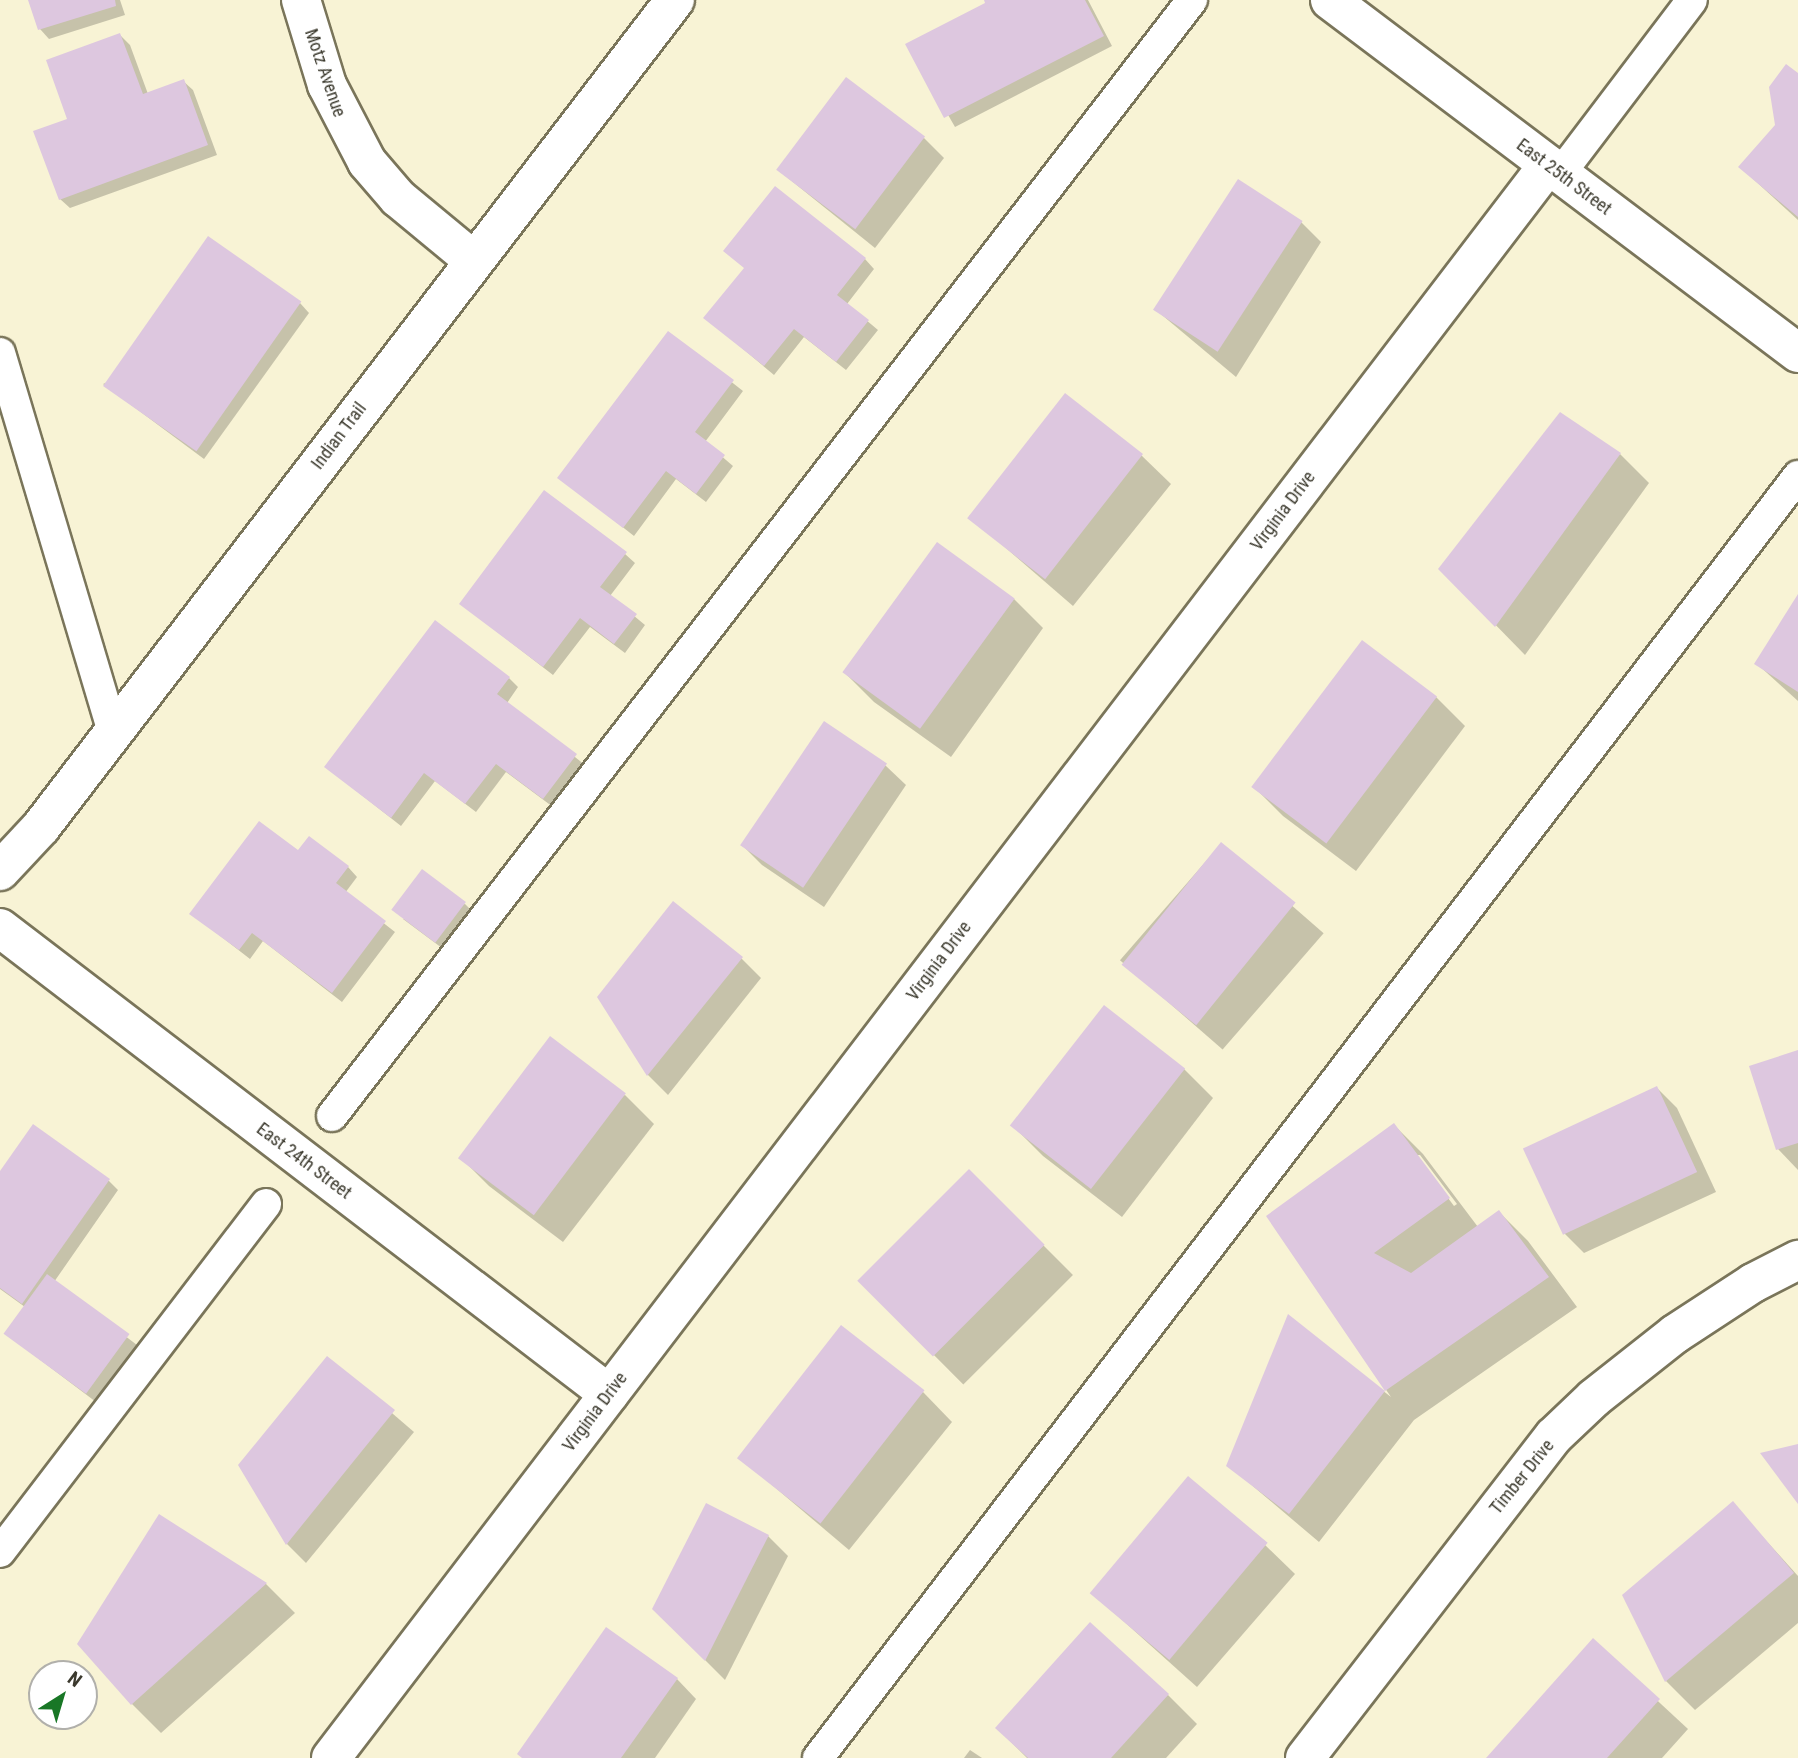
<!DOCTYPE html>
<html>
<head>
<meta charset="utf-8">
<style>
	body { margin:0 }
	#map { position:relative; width:1798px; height:1758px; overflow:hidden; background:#f8f3d5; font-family:"Roboto Condensed",sans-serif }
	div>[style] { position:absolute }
	.shadow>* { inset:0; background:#0003; transform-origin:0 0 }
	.building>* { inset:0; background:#ddc7df; transform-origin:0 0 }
	.roads { filter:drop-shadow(2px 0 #7a755a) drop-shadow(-2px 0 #7a755a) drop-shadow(0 2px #7a755a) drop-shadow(0 -2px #7a755a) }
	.service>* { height:30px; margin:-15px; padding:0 15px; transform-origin:15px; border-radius:15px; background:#fff }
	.minor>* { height:38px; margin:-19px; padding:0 19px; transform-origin:19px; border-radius:19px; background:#fff }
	span { translate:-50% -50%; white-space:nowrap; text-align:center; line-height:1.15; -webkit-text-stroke:5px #fff; paint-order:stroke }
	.street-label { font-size:18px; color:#3b392d }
	.north { position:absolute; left:28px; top:1660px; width:70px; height:70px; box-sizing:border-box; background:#fff; border:2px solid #b1b0ab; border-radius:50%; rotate:37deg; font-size:19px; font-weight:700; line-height:28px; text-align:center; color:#3b392d }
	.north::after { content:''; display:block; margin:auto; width:24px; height:32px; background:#197726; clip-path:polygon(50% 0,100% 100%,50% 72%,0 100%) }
</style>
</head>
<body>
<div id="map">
	<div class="shadow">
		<div style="clip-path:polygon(30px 0,120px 0,125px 15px,49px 39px,40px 29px)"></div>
		<div style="clip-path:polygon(986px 0,1088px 0,1112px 46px,955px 127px,908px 45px,987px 4px)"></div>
		<div style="clip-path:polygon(120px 35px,130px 45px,148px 94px,183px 81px,193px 90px,217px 155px,70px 208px,60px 199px,69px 120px)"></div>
		<div style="clip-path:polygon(1798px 75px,1798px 220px,1740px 167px,1777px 126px)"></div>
		<div style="clip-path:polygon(924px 138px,944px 158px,875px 248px,778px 170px)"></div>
		<div style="clip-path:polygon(1301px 222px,1321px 242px,1236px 377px,1156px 310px)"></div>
		<div style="clip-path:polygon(865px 259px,874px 269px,847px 304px,878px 330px,846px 370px,804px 337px,774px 375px,706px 318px,746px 269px)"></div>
		<div style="clip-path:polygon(300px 303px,309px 313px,204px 459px,103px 384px)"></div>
		<div style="clip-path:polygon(669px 333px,743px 391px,705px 442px,733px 466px,706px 502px,676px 479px,634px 536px,560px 478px)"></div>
		<div style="clip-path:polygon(1620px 454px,1649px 483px,1525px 655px,1441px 569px)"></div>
		<div style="clip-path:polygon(1141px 455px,1171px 484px,1073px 606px,969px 516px)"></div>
		<div style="clip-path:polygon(625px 554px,635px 563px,610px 596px,645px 625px,625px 653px,590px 627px,553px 675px,461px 604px)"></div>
		<div style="clip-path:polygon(1798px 597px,1798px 701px,1756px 663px)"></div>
		<div style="clip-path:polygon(1014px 599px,1043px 628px,951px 757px,874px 702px,845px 673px)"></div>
		<div style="clip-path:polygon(509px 678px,518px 687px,507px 703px,585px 765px,553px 807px,506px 772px,476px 812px,435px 781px,401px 826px,326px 767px)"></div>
		<div style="clip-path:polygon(1436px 697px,1465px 726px,1356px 871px,1283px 816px,1254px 787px)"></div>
		<div style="clip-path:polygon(825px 724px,886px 766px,906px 785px,824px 907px,762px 865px,742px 845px)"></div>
		<div style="left:1221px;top:844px;width:136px;height:154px;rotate:41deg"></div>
		<div style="clip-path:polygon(299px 853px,348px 867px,357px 877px,345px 893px,395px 932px,342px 1002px,263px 941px,250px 959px,192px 914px)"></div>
		<div style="clip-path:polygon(465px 904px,474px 913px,446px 951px,403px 919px)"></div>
		<div style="clip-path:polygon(741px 958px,761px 978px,668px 1095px,648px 1075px,599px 998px)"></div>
		<div style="clip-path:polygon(1798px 1052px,1798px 1170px,1778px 1149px,1751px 1067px)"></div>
		<div style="clip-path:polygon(1184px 1069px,1213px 1098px,1122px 1217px,1043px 1156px,1014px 1127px)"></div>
		<div style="clip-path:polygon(1657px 1088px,1677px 1108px,1716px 1192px,1584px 1253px,1564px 1233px,1525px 1150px)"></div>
		<div style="clip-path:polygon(625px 1095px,654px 1124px,563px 1242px,489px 1186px,460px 1157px)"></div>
		<div style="clip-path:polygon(evenodd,1394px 1125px,1423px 1154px,1478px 1227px,1499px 1212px,1528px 1241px,1577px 1307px,1414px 1420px,1319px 1542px,1229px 1466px,1288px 1317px,1391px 1397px,1268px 1216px,1394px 1125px,1416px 1155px,1420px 1155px,1457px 1204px,1454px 1206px,1416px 1155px)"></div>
		<div style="left:969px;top:1171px;width:147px;height:155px;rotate:45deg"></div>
		<div style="clip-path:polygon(0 1174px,109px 1181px,118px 1190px,54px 1282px,137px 1345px,96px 1402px,6px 1334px,25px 1307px,0 1289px)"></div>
		<div style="clip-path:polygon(328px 1358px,414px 1432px,306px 1563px,287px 1544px)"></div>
		<div style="clip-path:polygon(923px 1392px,952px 1422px,849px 1550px,739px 1457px)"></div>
		<div style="clip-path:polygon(1733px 1504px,1798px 1576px,1798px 1623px,1695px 1710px,1666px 1681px)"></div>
		<div style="clip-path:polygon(160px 1517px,266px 1584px,295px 1613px,161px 1733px,132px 1704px)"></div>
		<div style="clip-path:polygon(768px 1536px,788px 1556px,725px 1680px,654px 1609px)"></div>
		<div style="clip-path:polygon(1265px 1545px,1295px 1574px,1197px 1687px,1091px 1592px)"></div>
		<div style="clip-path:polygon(1593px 1641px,1688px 1729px,1662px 1758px,1488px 1758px)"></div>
		<div style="clip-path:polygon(677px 1679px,696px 1699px,655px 1758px,523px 1758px)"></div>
		<div style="clip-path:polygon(1168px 1695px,1197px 1724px,1166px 1758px,1027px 1758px,997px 1728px)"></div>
		<div style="clip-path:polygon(970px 1750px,982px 1758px,964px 1758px)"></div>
	</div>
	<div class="building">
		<div style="clip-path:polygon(28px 0,115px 0,116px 6px,38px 30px)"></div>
		<div style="clip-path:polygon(984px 0,1085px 0,1104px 36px,944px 118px,905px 44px,985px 3px)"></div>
		<div style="clip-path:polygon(120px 33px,143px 94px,184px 79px,208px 145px,59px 200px,33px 131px,67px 119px,46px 60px)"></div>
		<div style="clip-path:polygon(1786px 64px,1798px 73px,1798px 217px,1738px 167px,1775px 125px,1769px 87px)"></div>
		<div style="left:846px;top:77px;width:99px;height:116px;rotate:37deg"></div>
		<div style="left:1238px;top:179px;width:77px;height:156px;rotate:33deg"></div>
		<div style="clip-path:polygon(775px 186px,866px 258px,837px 295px,869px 320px,836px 362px,794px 329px,764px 366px,703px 318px,744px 268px,723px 251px)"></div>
		<div style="left:208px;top:236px;width:114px;height:183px;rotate:35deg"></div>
		<div style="clip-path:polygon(668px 331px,734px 380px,695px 432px,725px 455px,696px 494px,666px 471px,623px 528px,557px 478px)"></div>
		<div style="left:1065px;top:393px;width:99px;height:159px;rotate:38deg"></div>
		<div style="clip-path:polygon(1560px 412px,1621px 453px,1495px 627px,1438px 569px)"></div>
		<div style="clip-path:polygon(544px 490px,627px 552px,600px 587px,637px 614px,614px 644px,580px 618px,543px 667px,459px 604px)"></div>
		<div style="left:937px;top:542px;width:96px;height:161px;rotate:36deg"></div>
		<div style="clip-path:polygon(1798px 594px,1798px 692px,1754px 664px)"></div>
		<div style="clip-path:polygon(435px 620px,510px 677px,497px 694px,577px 754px,543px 799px,496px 764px,465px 804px,424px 773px,391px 818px,324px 767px)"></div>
		<div style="left:1362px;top:640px;width:94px;height:184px;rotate:37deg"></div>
		<div style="left:824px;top:721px;width:76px;height:150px;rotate:34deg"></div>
		<div style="clip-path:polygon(259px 821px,298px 850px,309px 836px,349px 866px,336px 883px,386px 921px,332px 993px,252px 933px,239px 950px,189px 914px)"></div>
		<div style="left:1221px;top:842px;width:96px;height:158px;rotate:39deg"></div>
		<div style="left:422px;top:869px;width:55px;height:51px;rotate:37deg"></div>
		<div style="clip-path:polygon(673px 901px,743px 957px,647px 1076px,597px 997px)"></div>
		<div style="left:1104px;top:1005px;width:103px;height:153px;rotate:38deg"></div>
		<div style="left:550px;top:1036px;width:95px;height:153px;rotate:37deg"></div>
		<div style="clip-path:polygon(1798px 1050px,1798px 1143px,1776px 1150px,1749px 1066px)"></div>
		<div style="left:1657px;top:1086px;width:95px;height:148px;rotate:65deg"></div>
		<div style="clip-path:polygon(1394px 1123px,1450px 1198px,1374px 1253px,1411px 1273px,1499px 1210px,1549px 1277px,1385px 1391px,1266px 1216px)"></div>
		<div style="clip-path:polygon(33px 1124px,110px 1179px,22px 1304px,0 1288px,0 1171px)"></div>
		<div style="left:969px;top:1169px;width:107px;height:158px;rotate:45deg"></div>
		<div style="left:47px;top:1274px;width:102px;height:74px;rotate:36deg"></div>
		<div style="clip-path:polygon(1288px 1314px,1385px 1391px,1289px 1514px,1226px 1466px)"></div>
		<div style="left:841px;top:1325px;width:106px;height:169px;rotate:38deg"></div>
		<div style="clip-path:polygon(327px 1356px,395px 1410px,286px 1545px,238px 1465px)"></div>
		<div style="clip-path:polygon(1798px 1444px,1798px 1504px,1760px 1453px)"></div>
		<div style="left:1188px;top:1476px;width:104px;height:153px;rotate:40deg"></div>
		<div style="clip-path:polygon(1733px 1501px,1794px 1573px,1665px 1682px,1622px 1595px)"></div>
		<div style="clip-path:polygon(706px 1503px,769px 1535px,705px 1661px,652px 1609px)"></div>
		<div style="clip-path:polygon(159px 1514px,267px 1583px,131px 1705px,77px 1644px)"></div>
		<div style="clip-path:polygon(1090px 1622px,1169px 1694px,1111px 1758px,1028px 1758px,995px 1728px)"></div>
		<div style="clip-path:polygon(606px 1627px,678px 1678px,621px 1758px,522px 1758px,517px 1754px)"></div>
		<div style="clip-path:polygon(1593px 1638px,1660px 1699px,1607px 1758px,1486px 1758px)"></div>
	</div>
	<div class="roads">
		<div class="service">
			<div style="left:1560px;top:174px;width:218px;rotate:-52.8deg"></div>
			<div style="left:0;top:353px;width:396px;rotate:73.4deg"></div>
			<div style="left:332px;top:1116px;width:1409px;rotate:-52.38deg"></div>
			<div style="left:0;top:1552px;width:438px;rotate:-52.6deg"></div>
			<div style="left:818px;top:1758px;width:1614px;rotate:-52.6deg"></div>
		</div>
		<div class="minor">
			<div style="left:301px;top:0;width:89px;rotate:73deg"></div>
			<div style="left:327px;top:85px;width:87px;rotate:62.5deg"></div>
			<div style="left:367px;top:162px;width:48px;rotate:49.3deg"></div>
			<div style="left:398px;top:198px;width:97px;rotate:39.6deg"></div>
			<div style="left:1330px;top:0;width:586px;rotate:37.03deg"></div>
			<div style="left:0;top:871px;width:60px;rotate:-47deg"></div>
			<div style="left:41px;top:827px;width:1042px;rotate:-52.53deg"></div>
			<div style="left:0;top:928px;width:767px;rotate:37.42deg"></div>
			<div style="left:331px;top:1758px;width:2005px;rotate:-52.62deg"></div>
			<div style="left:1305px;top:1758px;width:407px;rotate:-52.3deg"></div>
			<div style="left:1554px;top:1436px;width:55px;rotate:-43.5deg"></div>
			<div style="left:1594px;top:1398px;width:103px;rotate:-38.3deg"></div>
			<div style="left:1675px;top:1334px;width:93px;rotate:-33.2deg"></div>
			<div style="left:1753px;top:1283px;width:51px;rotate:-27.1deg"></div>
		</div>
	</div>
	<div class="street-label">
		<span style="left:325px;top:73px;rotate:71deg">Motz Avenue</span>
		<span style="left:1564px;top:177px;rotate:37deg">East 25th Street</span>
		<span style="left:339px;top:436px;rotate:-53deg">Indian Trail</span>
		<span style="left:1283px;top:511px;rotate:-53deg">Virginia Drive</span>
		<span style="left:939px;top:961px;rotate:-53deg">Virginia Drive</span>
		<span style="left:304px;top:1161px;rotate:37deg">East 24th Street</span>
		<span style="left:595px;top:1412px;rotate:-53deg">Virginia Drive</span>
		<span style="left:1522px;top:1477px;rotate:-51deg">Timber Drive</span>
	</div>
	<div class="north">N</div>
</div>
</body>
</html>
